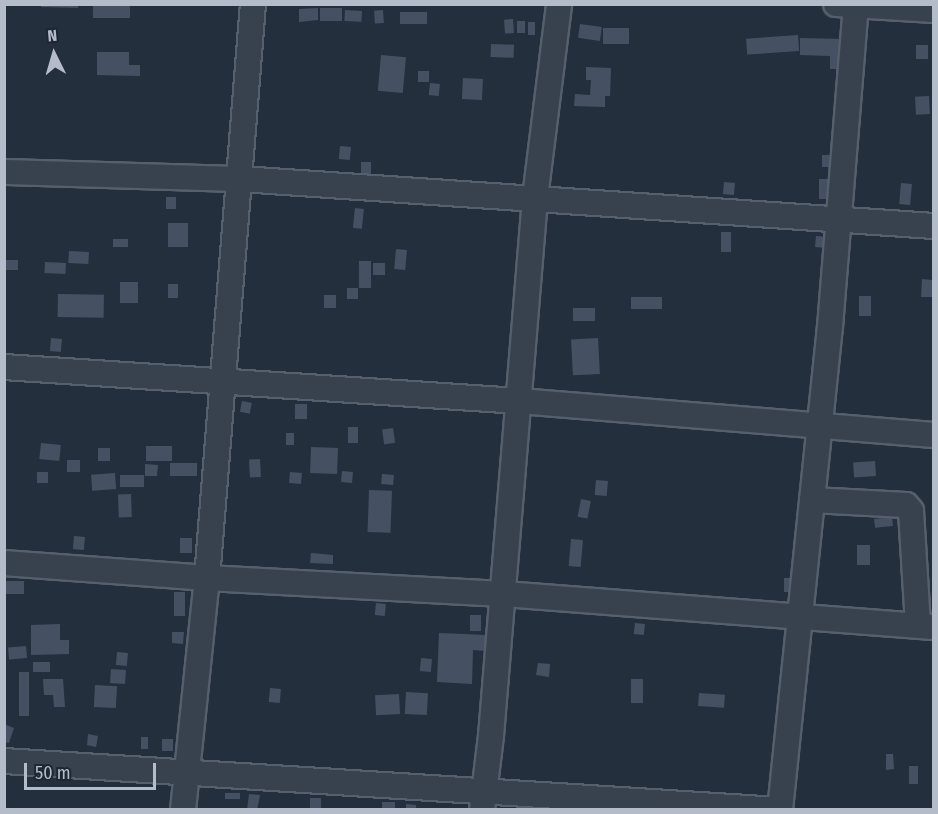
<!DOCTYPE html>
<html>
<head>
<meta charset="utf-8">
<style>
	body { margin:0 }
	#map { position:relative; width:938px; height:814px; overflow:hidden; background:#242f3e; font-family:"Fira Sans Condensed",sans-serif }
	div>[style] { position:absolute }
	.building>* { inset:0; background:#455162; transform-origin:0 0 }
	.roads { filter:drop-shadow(2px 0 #565f6c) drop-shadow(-2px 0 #565f6c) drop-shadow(0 2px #565f6c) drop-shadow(0 -2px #565f6c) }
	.minor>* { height:24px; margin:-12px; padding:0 12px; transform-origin:12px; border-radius:12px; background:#38414e }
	span { translate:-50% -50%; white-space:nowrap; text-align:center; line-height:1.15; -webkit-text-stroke:4.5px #1d2633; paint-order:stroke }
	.frame { position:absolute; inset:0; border:6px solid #b4bcc9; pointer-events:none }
	.north { position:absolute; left:24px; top:24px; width:60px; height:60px; -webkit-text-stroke:4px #1d2633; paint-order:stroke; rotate:355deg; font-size:16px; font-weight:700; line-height:24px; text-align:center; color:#b4bcc9 }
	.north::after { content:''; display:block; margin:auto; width:21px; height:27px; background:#b4bcc9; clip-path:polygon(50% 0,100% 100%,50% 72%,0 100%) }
	.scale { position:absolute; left:24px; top:763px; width:132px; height:27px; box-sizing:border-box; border:3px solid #b4bcc9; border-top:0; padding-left:8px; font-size:18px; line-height:21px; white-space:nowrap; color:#b4bcc9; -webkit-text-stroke:4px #1d2633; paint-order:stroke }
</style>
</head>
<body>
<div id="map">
	<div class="building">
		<div style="clip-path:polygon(41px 4px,78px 4px,78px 8px,41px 7px)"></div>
		<div style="left:93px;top:4px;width:37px;height:14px"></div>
		<div style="clip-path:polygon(318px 8px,318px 20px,299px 22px,299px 9px)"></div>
		<div style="left:342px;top:8px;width:13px;height:22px;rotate:90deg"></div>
		<div style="left:345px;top:10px;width:17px;height:11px;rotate:3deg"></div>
		<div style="left:383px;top:10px;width:13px;height:9px;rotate:86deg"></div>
		<div style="left:427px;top:12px;width:12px;height:27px;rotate:90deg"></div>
		<div style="left:513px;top:19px;width:14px;height:9px;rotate:86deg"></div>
		<div style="left:517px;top:21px;width:8px;height:12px"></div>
		<div style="left:528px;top:22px;width:7px;height:13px"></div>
		<div style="left:580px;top:24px;width:22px;height:14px;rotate:8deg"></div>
		<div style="left:629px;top:28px;width:16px;height:26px;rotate:90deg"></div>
		<div style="left:798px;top:35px;width:16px;height:52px;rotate:86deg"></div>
		<div style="clip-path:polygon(800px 38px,845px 39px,845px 69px,830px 69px,830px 56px,800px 55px)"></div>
		<div style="left:491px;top:44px;width:23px;height:13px;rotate:2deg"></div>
		<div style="left:916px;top:45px;width:12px;height:14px"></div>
		<div style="clip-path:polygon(97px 52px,129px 52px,129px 65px,140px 65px,140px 76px,97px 75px)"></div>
		<div style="left:381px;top:55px;width:25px;height:36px;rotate:5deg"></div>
		<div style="clip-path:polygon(586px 67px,611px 68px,610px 96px,605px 96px,605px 107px,574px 106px,575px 94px,590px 95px,591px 80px,586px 80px)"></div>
		<div style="left:418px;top:71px;width:11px;height:11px"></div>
		<div style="left:463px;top:78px;width:20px;height:21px;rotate:3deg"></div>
		<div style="left:430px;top:83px;width:10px;height:12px;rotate:6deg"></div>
		<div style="left:929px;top:96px;width:18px;height:14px;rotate:87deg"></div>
		<div style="left:340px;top:146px;width:11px;height:13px;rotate:5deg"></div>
		<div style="left:822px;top:155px;width:7px;height:12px"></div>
		<div style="left:361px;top:162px;width:10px;height:12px"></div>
		<div style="left:819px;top:179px;width:10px;height:20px"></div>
		<div style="left:724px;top:182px;width:11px;height:12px;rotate:5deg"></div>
		<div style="left:901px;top:183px;width:11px;height:21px;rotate:5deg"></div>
		<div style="left:166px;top:197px;width:10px;height:12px"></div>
		<div style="left:355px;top:208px;width:9px;height:20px;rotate:6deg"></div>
		<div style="left:168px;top:223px;width:20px;height:24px"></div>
		<div style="left:721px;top:232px;width:10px;height:20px"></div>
		<div style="left:816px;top:236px;width:12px;height:11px;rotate:5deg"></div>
		<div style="left:128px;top:239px;width:8px;height:15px;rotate:90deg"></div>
		<div style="left:396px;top:249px;width:11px;height:20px;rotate:5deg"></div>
		<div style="left:69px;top:251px;width:20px;height:12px;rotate:3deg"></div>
		<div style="left:6px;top:260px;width:12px;height:10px"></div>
		<div style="left:359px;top:261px;width:12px;height:27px"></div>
		<div style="left:45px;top:262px;width:21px;height:11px;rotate:3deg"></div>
		<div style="left:373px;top:263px;width:12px;height:12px"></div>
		<div style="clip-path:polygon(922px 279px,932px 280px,932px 297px,921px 297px)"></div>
		<div style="left:120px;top:282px;width:18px;height:21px"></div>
		<div style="left:168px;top:284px;width:10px;height:14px"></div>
		<div style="left:347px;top:288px;width:11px;height:11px"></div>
		<div style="left:58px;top:294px;width:46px;height:23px;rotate:1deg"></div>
		<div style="left:324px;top:295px;width:12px;height:13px"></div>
		<div style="left:859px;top:296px;width:12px;height:20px"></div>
		<div style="left:631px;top:297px;width:31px;height:12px"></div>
		<div style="left:573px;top:308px;width:22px;height:13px"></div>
		<div style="left:51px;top:338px;width:11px;height:13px;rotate:5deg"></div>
		<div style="left:598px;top:338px;width:36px;height:27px;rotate:87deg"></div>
		<div style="left:242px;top:401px;width:10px;height:11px;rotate:11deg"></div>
		<div style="left:295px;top:404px;width:12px;height:15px"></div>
		<div style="left:348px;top:427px;width:10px;height:16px"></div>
		<div style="left:393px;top:428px;width:15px;height:11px;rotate:82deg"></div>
		<div style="left:286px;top:433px;width:8px;height:12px"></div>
		<div style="left:41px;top:443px;width:20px;height:16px;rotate:6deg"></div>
		<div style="left:146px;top:446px;width:26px;height:15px"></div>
		<div style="left:311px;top:447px;width:27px;height:26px;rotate:2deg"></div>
		<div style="left:98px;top:448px;width:12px;height:13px"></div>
		<div style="left:260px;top:459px;width:18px;height:11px;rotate:87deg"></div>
		<div style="left:67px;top:460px;width:13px;height:12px"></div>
		<div style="left:875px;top:461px;width:15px;height:22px;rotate:86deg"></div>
		<div style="left:170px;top:463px;width:27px;height:13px"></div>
		<div style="clip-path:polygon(145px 464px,158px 465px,157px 476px,145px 476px)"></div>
		<div style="left:342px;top:471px;width:11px;height:11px;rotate:5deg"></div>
		<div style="left:37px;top:472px;width:11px;height:11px"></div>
		<div style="left:290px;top:472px;width:12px;height:11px;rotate:5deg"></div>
		<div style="left:115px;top:473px;width:16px;height:24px;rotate:86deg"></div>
		<div style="left:382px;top:474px;width:12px;height:10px;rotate:5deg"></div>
		<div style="left:120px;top:475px;width:24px;height:12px"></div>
		<div style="left:596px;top:480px;width:12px;height:15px;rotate:5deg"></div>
		<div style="left:369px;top:490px;width:23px;height:42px;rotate:2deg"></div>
		<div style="left:131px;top:494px;width:23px;height:13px;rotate:88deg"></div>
		<div style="left:581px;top:499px;width:10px;height:18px;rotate:11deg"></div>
		<div style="left:892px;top:517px;width:9px;height:18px;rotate:84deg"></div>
		<div style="left:74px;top:536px;width:11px;height:13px;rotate:5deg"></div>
		<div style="left:180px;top:538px;width:12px;height:15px"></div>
		<div style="left:571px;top:539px;width:12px;height:27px;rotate:5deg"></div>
		<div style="left:857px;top:545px;width:13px;height:20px"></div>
		<div style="clip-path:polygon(311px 553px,333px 555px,333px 564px,310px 563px)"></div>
		<div style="left:784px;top:578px;width:12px;height:14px"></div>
		<div style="left:4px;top:581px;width:20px;height:13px"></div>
		<div style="left:174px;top:592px;width:11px;height:24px"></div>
		<div style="left:376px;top:603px;width:10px;height:12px;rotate:6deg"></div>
		<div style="left:470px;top:615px;width:11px;height:16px"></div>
		<div style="left:635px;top:623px;width:10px;height:11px;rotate:6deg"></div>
		<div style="clip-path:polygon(60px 624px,60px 640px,69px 640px,69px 654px,31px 655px,31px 625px)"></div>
		<div style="clip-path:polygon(172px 632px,184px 632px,183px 644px,172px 643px)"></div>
		<div style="clip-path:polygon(439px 633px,486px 635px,485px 651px,473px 650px,472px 684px,437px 682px)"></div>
		<div style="left:26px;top:646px;width:12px;height:18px;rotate:85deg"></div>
		<div style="left:117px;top:652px;width:11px;height:13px;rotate:5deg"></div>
		<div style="left:421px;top:658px;width:11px;height:13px;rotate:5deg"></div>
		<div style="left:33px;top:662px;width:17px;height:10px"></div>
		<div style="clip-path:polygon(538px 663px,550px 664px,549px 677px,536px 675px)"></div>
		<div style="left:111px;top:669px;width:15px;height:14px;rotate:4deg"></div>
		<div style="left:19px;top:672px;width:10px;height:44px"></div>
		<div style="clip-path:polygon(43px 679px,63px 679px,65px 707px,54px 707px,53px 695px,44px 695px)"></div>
		<div style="left:631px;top:679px;width:12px;height:24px"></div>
		<div style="left:95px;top:685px;width:22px;height:22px;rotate:3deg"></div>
		<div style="left:270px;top:688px;width:11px;height:14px;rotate:5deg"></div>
		<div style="left:406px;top:692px;width:22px;height:22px;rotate:3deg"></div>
		<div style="left:699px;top:693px;width:26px;height:13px;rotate:4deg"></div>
		<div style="left:399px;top:694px;width:20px;height:24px;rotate:87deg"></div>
		<div style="clip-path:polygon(4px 724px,14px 728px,9px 743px,4px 742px)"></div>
		<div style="clip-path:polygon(88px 734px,98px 736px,96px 747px,87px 745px)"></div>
		<div style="left:141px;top:737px;width:7px;height:12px"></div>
		<div style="left:162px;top:739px;width:11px;height:12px"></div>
		<div style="clip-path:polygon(886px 754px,893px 754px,894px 769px,886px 770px)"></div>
		<div style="left:909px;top:766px;width:9px;height:18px"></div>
		<div style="left:225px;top:793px;width:15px;height:6px"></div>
		<div style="clip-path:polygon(249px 794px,260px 795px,257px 810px,247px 810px)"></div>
		<div style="left:310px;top:798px;width:11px;height:12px"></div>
		<div style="left:382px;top:802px;width:13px;height:8px"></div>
		<div style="clip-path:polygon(406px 804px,416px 805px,416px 810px,406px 810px)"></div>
	</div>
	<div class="roads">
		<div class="minor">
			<div style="left:836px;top:4px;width:98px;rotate:3.5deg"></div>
			<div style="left:4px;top:172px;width:237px;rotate:1.7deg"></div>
			<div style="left:241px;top:179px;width:695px;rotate:3.88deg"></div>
			<div style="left:4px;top:367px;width:516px;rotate:3.78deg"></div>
			<div style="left:519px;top:401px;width:416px;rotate:4.7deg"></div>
			<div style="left:812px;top:500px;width:94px;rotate:3deg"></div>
			<div style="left:906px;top:505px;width:8px;rotate:50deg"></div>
			<div style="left:911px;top:511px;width:115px;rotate:86.5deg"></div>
			<div style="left:4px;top:563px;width:204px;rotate:4.2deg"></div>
			<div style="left:207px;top:578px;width:296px;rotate:3.1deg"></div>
			<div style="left:503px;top:594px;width:432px;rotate:4.4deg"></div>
			<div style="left:4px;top:761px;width:777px;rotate:3.62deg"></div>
			<div style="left:183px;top:810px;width:233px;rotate:-84.1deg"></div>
			<div style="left:207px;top:578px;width:576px;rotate:-85.42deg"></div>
			<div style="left:482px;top:810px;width:75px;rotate:-83.1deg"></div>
			<div style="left:491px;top:736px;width:540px;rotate:-85.32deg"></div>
			<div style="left:535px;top:198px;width:195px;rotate:-82.9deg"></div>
			<div style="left:780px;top:810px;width:486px;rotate:-84.1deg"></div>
			<div style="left:830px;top:327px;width:324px;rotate:-85.4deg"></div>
		</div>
	</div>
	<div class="frame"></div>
	<div class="north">N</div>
	<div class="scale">50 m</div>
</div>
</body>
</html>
